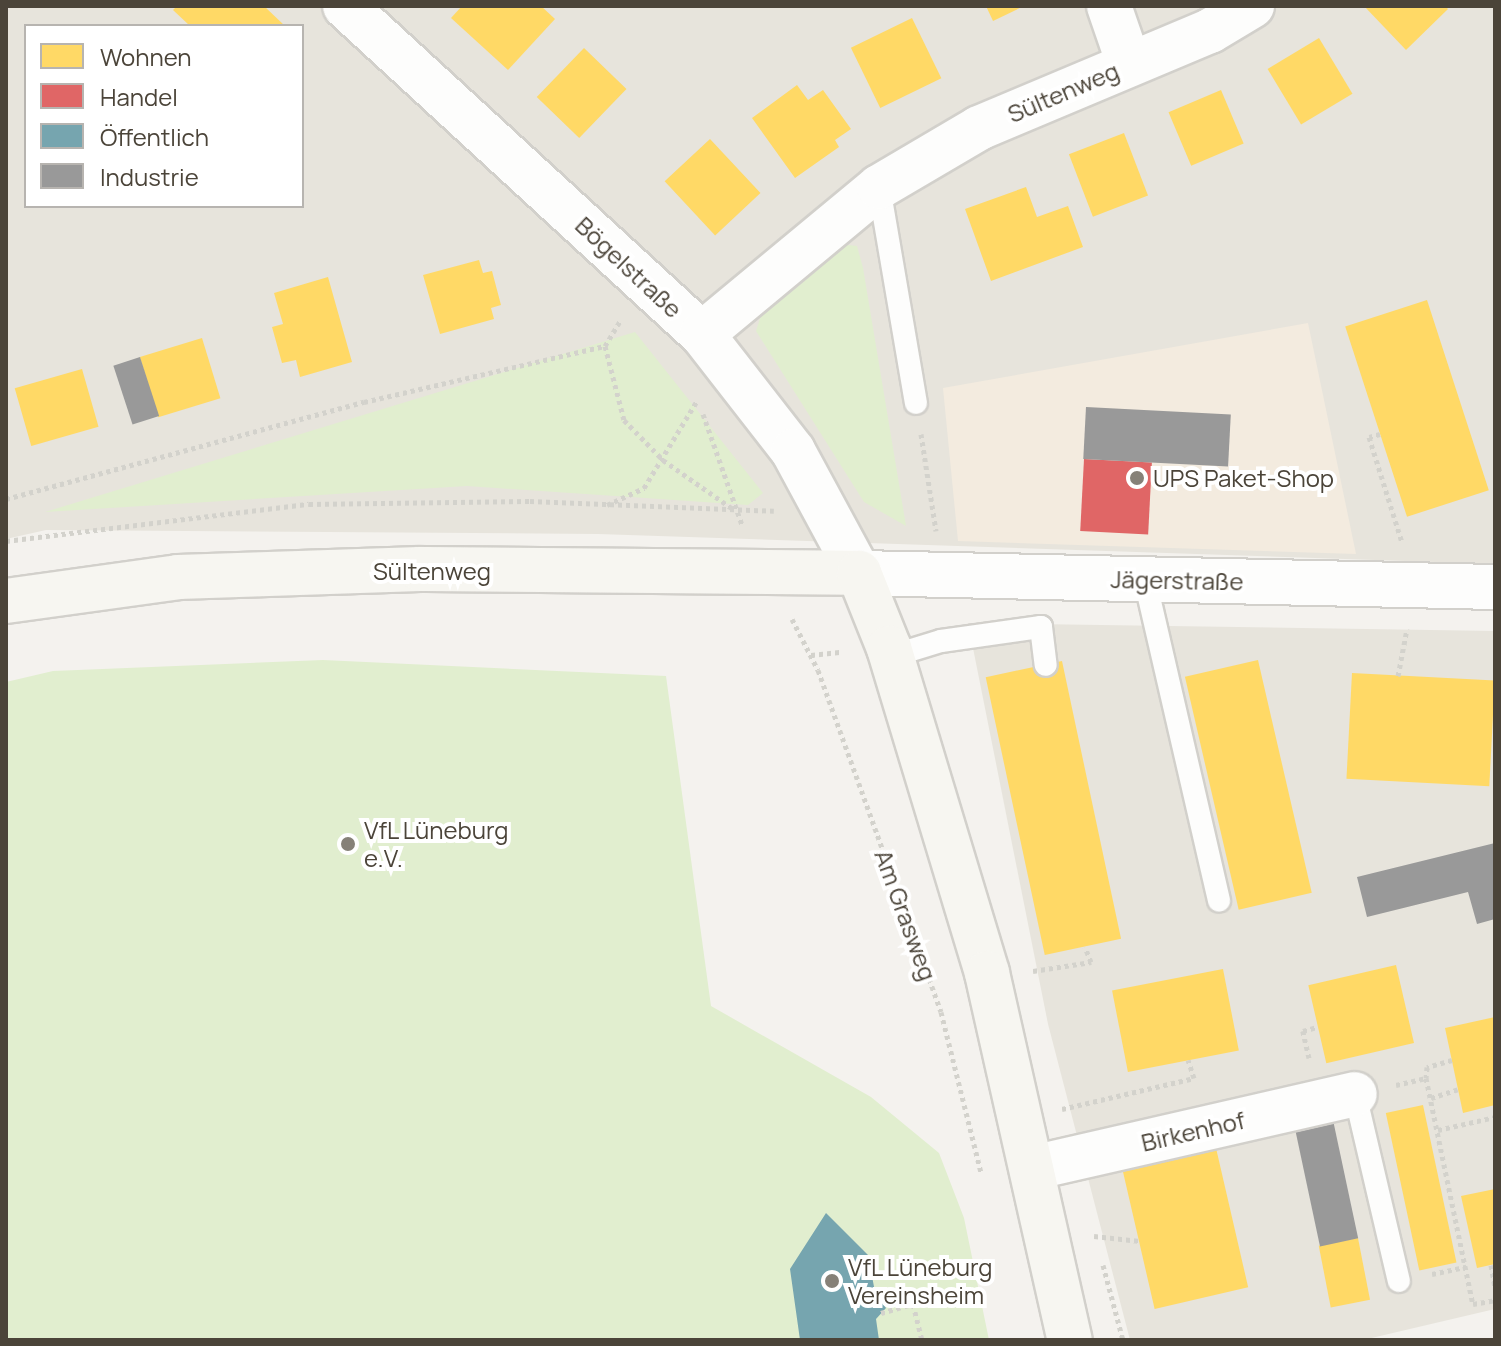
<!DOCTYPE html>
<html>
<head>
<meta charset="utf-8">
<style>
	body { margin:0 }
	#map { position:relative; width:1501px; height:1346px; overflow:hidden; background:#f4f2ee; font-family:Manrope,sans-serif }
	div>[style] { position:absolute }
	.residential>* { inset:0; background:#e7e4dc }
	.commercial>* { inset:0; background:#f3ebdf }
	.green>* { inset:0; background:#e1eecf }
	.homes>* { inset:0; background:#ffd966; transform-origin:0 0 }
	.shops>* { inset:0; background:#e06666; transform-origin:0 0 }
	.public>* { inset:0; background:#76a5af }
	.industry>* { inset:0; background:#999; transform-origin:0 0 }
	.path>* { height:5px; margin-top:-2.5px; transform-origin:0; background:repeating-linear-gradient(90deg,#d3d2cc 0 4px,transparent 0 8px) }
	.roads { filter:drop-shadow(2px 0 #d2d0cb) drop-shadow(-2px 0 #d2d0cb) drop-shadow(0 2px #d2d0cb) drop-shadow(0 -2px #d2d0cb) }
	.service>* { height:22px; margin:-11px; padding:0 11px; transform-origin:11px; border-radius:11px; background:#fdfdfc }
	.minor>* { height:44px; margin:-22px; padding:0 22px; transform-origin:22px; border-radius:22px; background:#fdfdfc }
	.secondary>* { height:44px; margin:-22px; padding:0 22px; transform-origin:22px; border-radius:22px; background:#f7f6f1 }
	.dots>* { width:22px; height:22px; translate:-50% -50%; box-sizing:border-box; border:4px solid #fff; border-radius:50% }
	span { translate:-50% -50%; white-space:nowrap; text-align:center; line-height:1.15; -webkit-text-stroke:8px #fff; paint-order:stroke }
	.street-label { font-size:24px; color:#4b4439 }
	.poi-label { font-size:24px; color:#4b4439 }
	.left { translate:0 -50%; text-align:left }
	.frame { position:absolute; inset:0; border:8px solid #4b4439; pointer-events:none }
	.legend { position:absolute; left:24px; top:24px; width:280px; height:184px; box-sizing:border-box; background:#fff; border:2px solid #b7b4b0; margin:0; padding:10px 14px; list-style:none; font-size:24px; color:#4b4439 }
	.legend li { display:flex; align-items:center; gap:16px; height:40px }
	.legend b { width:40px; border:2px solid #b7b4b0 }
</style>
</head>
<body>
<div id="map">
	<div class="residential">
		<div style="clip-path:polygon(evenodd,6px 6px,1495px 6px,1495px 564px,598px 534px,46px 530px,6px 539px,6px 6px,26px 26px,302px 26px,302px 206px,26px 206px,26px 26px)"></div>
		<div style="clip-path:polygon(968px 623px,1495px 631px,1495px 1309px,1363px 1340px,1130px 1340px,1048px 1024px)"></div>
	</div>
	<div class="commercial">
		<div style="clip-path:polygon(1308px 323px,1356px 554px,958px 541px,943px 388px)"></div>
	</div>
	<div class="green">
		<div style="clip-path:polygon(839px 244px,857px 246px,863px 268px,906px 526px,864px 502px,756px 331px,763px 309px)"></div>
		<div style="clip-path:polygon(635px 332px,763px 493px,748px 505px,467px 486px,45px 512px)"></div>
		<div style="clip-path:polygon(323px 660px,666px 676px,711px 1006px,871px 1097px,939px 1153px,964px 1218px,989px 1340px,6px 1340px,6px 682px,53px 671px)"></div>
	</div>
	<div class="homes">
		<div style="clip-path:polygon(177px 6px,264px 6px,285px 26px,190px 26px,173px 10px)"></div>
		<div style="clip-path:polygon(462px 6px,541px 6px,555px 19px,508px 70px,451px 18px)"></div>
		<div style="clip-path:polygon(986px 6px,1024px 6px,993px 21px)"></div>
		<div style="clip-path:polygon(1364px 6px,1445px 6px,1448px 9px,1406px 50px)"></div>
		<div style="left:912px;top:18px;width:67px;height:68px;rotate:64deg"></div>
		<div style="left:1319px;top:38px;width:65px;height:60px;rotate:59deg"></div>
		<div style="left:584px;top:48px;width:59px;height:68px;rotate:44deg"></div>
		<div style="clip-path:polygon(797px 85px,808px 100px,823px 90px,851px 129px,835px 140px,839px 147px,795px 178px,752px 118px)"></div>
		<div style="left:1221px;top:90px;width:58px;height:57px;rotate:67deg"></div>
		<div style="left:1124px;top:133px;width:67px;height:59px;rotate:69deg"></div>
		<div style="left:710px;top:139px;width:74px;height:62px;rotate:47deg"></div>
		<div style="clip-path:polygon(1026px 187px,1037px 217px,1068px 206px,1083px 247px,991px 281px,965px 209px)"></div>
		<div style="clip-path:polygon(479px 260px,483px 273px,492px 271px,501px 305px,491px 308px,494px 319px,440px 334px,423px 275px)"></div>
		<div style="clip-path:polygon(328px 277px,352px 362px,300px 377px,296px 360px,282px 363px,272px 327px,283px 324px,274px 293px)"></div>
		<div style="left:1427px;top:300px;width:200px;height:86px;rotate:72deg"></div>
		<div style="left:202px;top:338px;width:63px;height:65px;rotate:73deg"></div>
		<div style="left:82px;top:369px;width:60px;height:70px;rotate:74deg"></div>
		<div style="left:1258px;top:660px;width:239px;height:75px;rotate:77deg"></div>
		<div style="left:1062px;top:661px;width:284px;height:78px;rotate:78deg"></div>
		<div style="left:1352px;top:673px;width:143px;height:106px;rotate:3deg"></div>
		<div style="left:1396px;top:965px;width:80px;height:90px;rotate:77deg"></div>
		<div style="left:1223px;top:969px;width:83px;height:113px;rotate:79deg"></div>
		<div style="clip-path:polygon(1495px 1017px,1495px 1105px,1463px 1113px,1445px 1028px)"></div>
		<div style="left:1423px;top:1105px;width:161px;height:38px;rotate:78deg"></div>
		<div style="left:1216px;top:1148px;width:143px;height:96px;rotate:77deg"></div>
		<div style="clip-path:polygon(1495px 1189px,1495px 1264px,1477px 1268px,1461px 1196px)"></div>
		<div style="left:1358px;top:1238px;width:63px;height:40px;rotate:79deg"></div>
	</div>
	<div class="shops">
		<div style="left:1084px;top:459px;width:68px;height:72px;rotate:3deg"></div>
	</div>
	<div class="public">
		<div style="clip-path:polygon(826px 1213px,868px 1255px,875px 1292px,886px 1308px,876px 1319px,879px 1340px,800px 1340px,790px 1269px)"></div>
	</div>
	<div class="industry">
		<div style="left:140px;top:357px;width:62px;height:28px;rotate:72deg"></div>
		<div style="left:1086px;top:407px;width:145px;height:52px;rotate:3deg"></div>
		<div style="clip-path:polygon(1495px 843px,1495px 919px,1477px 924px,1468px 892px,1367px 917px,1357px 877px)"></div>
		<div style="left:1333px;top:1120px;width:121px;height:39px;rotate:78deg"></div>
	</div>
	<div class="path">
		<div style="left:605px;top:346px;width:76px;rotate:75.6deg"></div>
		<div style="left:624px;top:420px;width:56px;rotate:45.7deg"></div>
		<div style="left:663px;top:460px;width:85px;rotate:35deg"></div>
		<div style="left:703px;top:414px;width:118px;rotate:70.6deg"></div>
		<div style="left:921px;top:434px;width:98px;rotate:81.2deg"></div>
		<div style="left:1380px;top:434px;width:11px;rotate:165deg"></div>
		<div style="left:1369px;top:437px;width:110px;rotate:72.6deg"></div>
		<div style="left:6px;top:499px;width:371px;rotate:-15.2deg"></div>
		<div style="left:364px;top:402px;width:247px;rotate:-13.1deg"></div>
		<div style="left:605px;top:346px;width:31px;rotate:-59deg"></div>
		<div style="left:607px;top:505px;width:41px;rotate:-24.7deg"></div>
		<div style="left:644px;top:488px;width:102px;rotate:-58.7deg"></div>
		<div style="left:6px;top:541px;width:305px;rotate:-7deg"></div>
		<div style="left:309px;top:504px;width:221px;rotate:-0.8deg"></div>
		<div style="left:530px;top:501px;width:244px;rotate:2.3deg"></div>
		<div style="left:792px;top:619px;width:57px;rotate:63deg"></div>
		<div style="left:818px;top:670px;width:363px;rotate:70.2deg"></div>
		<div style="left:941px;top:1012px;width:165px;rotate:76deg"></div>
		<div style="left:811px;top:655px;width:31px;rotate:-6deg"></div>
		<div style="left:1398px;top:676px;width:48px;rotate:-79.2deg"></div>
		<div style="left:1033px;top:971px;width:59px;rotate:-8.8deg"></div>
		<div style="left:1091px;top:962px;width:16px;rotate:-112deg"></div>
		<div style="left:1309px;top:1058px;width:28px;rotate:-103deg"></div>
		<div style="left:1303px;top:1031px;width:15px;rotate:-16deg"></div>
		<div style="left:1452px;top:1060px;width:26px;rotate:164deg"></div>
		<div style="left:1427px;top:1067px;width:11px;rotate:95deg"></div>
		<div style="left:1426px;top:1078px;width:231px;rotate:78.3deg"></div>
		<div style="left:1473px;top:1304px;width:22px;rotate:-10deg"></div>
		<div style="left:1396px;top:1085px;width:31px;rotate:-13deg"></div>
		<div style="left:1431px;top:1098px;width:28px;rotate:-18deg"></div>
		<div style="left:1062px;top:1109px;width:136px;rotate:-13.2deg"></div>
		<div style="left:1194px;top:1078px;width:19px;rotate:-108deg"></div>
		<div style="left:1438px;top:1130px;width:58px;rotate:-12.8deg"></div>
		<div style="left:1094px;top:1236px;width:46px;rotate:6.2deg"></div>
		<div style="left:1103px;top:1265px;width:78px;rotate:75.1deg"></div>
		<div style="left:1491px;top:1265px;width:23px;rotate:80deg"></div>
		<div style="left:1432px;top:1274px;width:35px;rotate:-12deg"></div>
		<div style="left:881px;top:1313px;width:33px;rotate:-16deg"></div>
		<div style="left:913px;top:1304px;width:37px;rotate:76deg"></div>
	</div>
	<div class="roads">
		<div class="service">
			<div style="left:879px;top:187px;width:219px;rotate:80.3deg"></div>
			<div style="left:1145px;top:580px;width:329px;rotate:77deg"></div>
			<div style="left:892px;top:656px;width:51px;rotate:-17deg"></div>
			<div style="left:941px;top:641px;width:101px;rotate:-8deg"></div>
			<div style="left:1041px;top:627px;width:38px;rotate:83deg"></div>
			<div style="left:1355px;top:1094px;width:192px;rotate:76.8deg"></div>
		</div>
		<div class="minor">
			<div style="left:345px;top:6px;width:485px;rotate:42.6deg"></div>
			<div style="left:702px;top:334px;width:148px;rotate:52.1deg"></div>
			<div style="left:793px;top:451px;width:139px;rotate:61.6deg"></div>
			<div style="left:859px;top:573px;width:636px;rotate:1.26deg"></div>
			<div style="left:1109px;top:6px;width:61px;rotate:71deg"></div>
			<div style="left:702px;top:334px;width:230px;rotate:-39.7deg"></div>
			<div style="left:879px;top:187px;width:116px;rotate:-30.5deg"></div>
			<div style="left:979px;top:128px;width:251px;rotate:-22.8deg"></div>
			<div style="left:1210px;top:31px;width:49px;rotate:-30.8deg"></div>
			<div style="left:1032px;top:1168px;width:331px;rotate:-12.9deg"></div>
		</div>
		<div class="secondary">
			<div style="left:6px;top:601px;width:174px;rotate:-7.9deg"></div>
			<div style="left:178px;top:577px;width:242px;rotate:-1.9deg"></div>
			<div style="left:420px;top:569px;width:439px;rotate:0.5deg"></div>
			<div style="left:859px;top:573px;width:81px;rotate:68.2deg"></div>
			<div style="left:889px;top:648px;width:339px;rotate:73.2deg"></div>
			<div style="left:987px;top:973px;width:376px;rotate:77.3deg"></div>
		</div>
	</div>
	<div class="dots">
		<div style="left:1137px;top:478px;background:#868178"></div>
		<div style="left:348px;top:844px;background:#868178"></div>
		<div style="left:832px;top:1281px;background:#868178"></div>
	</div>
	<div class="street-label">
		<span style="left:1063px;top:92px;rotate:-23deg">Sültenweg</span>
		<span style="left:629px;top:267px;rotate:43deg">Bögelstraße</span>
		<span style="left:432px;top:571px">Sültenweg</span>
		<span style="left:1177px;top:580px;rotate:1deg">Jägerstraße</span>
		<span style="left:906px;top:915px;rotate:70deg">Am Grasweg</span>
		<span style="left:1193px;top:1131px;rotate:-13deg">Birkenhof</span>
	</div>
	<div class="poi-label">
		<span class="left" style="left:1153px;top:478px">UPS Paket-Shop</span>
		<span class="left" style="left:364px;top:844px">VfL Lüneburg<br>e.V.</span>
		<span class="left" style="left:848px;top:1281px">VfL Lüneburg<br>Vereinsheim</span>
	</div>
	<div class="frame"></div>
	<ul class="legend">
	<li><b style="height:22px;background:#ffd966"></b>Wohnen</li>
	<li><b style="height:22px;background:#e06666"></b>Handel</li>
	<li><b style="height:22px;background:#76a5af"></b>Öffentlich</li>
	<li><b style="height:22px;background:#999"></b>Industrie</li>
	</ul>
</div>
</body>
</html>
